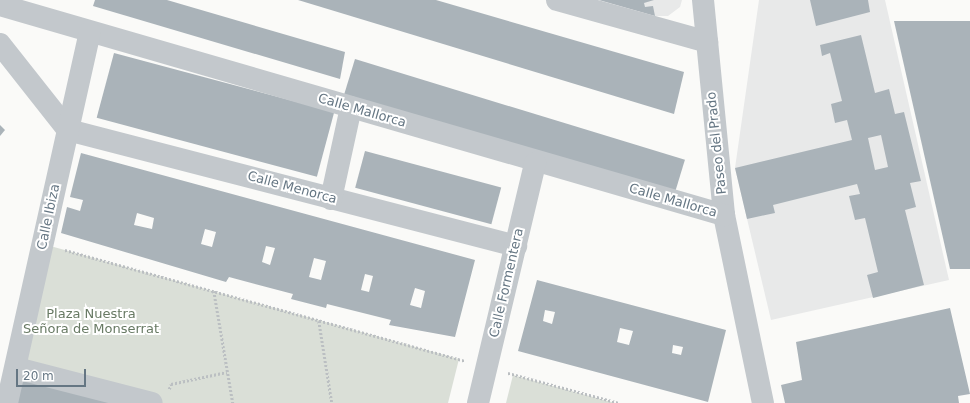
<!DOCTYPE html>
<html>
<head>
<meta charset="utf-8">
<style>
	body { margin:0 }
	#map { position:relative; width:970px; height:403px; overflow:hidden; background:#fafaf8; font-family:"DejaVu Sans",sans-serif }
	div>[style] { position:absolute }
	.built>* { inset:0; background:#e8e9e9 }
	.green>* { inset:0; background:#dadfd7 }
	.building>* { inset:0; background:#aab3b9; transform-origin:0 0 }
	.path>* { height:2.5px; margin-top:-1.25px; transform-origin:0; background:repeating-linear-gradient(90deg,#bbbfc2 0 2px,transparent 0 4px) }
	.minor>* { height:22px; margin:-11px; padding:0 11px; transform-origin:11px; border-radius:11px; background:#c3c8cc }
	span { translate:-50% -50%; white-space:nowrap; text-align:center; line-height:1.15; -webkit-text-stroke:4px #fff; paint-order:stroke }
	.street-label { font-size:13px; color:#657683 }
	.park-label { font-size:13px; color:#687a64 }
	.scale { position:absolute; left:16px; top:369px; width:70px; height:18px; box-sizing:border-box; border:2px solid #657683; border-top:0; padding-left:5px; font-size:12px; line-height:14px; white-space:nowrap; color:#657683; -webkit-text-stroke:3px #fff; paint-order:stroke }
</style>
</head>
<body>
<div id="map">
	<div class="built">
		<div style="clip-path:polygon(598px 0,682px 0,680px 7px,668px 16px,655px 16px)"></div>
		<div style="clip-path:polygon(759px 0,885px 0,949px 280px,771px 320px,735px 168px)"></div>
	</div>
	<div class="green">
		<div style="clip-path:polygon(43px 244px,459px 359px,448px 403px,152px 403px,16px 368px)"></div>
		<div style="clip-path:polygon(513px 375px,615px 403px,506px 403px)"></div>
	</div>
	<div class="building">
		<div style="clip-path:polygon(95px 0,167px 0,345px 52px,340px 79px,93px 6px)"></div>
		<div style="clip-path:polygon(298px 0,436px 0,684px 72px,674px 114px)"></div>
		<div style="clip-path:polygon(599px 0,654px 0,644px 3px,645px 7px,653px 6px,655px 16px)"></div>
		<div style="clip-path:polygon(810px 0,868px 0,870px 12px,816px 26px)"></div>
		<div style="clip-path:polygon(894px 21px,970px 21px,970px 269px,950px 269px)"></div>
		<div style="clip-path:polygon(evenodd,861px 35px,875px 93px,889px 89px,895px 114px,904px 112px,921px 181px,910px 183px,916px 207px,905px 210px,924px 285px,873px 298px,867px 275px,878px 272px,865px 218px,855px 220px,849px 196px,860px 194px,857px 184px,773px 205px,775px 213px,747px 219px,735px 168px,852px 140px,847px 120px,835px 123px,831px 104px,842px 101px,830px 53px,822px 56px,820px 45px,861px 35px,881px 135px,888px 167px,875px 170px,868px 138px,881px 135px)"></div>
		<div style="left:114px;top:53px;width:228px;height:67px;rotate:15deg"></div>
		<div style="left:355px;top:59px;width:345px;height:38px;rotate:17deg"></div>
		<div style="clip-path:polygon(0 125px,5px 130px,0 136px)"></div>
		<div style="left:365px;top:151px;width:141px;height:38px;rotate:15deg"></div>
		<div style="clip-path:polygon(evenodd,81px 153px,475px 260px,455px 337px,389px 325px,391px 320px,327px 304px,326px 308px,291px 299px,293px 294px,229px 277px,226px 282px,61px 233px,67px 207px,80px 211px,83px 200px,70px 197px,81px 153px,137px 213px,154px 218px,152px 229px,134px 225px,137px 213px,81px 153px,205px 229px,216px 232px,212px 247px,201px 244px,205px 229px,81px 153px,266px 246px,275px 248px,270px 265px,262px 262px,266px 246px,81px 153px,314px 258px,326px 261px,321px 280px,309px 277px,314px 258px,81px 153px,365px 274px,373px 276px,369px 292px,361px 290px,365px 274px,81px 153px,415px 288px,425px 291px,421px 308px,410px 305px,415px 288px)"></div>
		<div style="clip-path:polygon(evenodd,537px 280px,726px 330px,708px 402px,518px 351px,537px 280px,545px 310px,555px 312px,552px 324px,543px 321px,545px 310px,537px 280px,620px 328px,633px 331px,629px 345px,617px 342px,620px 328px,537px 280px,673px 345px,683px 347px,681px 355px,672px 353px,673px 345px)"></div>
		<div style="clip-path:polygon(950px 308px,970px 394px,958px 396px,959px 403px,785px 403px,781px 385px,802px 380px,796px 342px)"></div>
		<div style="clip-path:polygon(24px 375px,135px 403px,17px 403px)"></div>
	</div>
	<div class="path">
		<div style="left:65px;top:250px;width:415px;rotate:15.5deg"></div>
		<div style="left:214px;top:291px;width:114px;rotate:80.4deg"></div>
		<div style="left:319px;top:321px;width:83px;rotate:81deg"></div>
		<div style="left:508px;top:373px;width:115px;rotate:15.1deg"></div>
		<div style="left:169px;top:389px;width:5px;rotate:-68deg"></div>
		<div style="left:171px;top:384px;width:57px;rotate:-12.1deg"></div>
	</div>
	<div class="minor">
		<div style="left:557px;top:0;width:156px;rotate:15.6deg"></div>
		<div style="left:703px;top:0;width:216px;rotate:84.4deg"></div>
		<div style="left:724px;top:215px;width:192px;rotate:78.3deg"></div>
		<div style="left:0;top:5px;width:754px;rotate:16.18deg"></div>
		<div style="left:0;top:44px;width:110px;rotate:51.7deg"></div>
		<div style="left:68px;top:130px;width:463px;rotate:14.5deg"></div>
		<div style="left:331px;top:199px;width:94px;rotate:-77.7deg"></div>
		<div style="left:16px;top:368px;width:140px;rotate:14.4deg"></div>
		<div style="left:7px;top:403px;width:380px;rotate:-77.4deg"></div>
		<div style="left:478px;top:403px;width:247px;rotate:-76.6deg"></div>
	</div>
	<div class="street-label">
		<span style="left:362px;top:111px;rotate:16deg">Calle Mallorca</span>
		<span style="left:717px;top:143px;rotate:-96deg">Paseo del Prado</span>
		<span style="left:292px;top:188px;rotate:15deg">Calle Menorca</span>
		<span style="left:673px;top:201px;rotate:16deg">Calle Mallorca</span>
		<span style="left:49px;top:217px;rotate:-78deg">Calle Ibiza</span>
		<span style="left:507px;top:283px;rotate:-77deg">Calle Formentera</span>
	</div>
	<div class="park-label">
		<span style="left:91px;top:322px">Plaza Nuestra<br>Señora de Monserrat</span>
	</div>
	<div class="scale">20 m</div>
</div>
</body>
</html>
